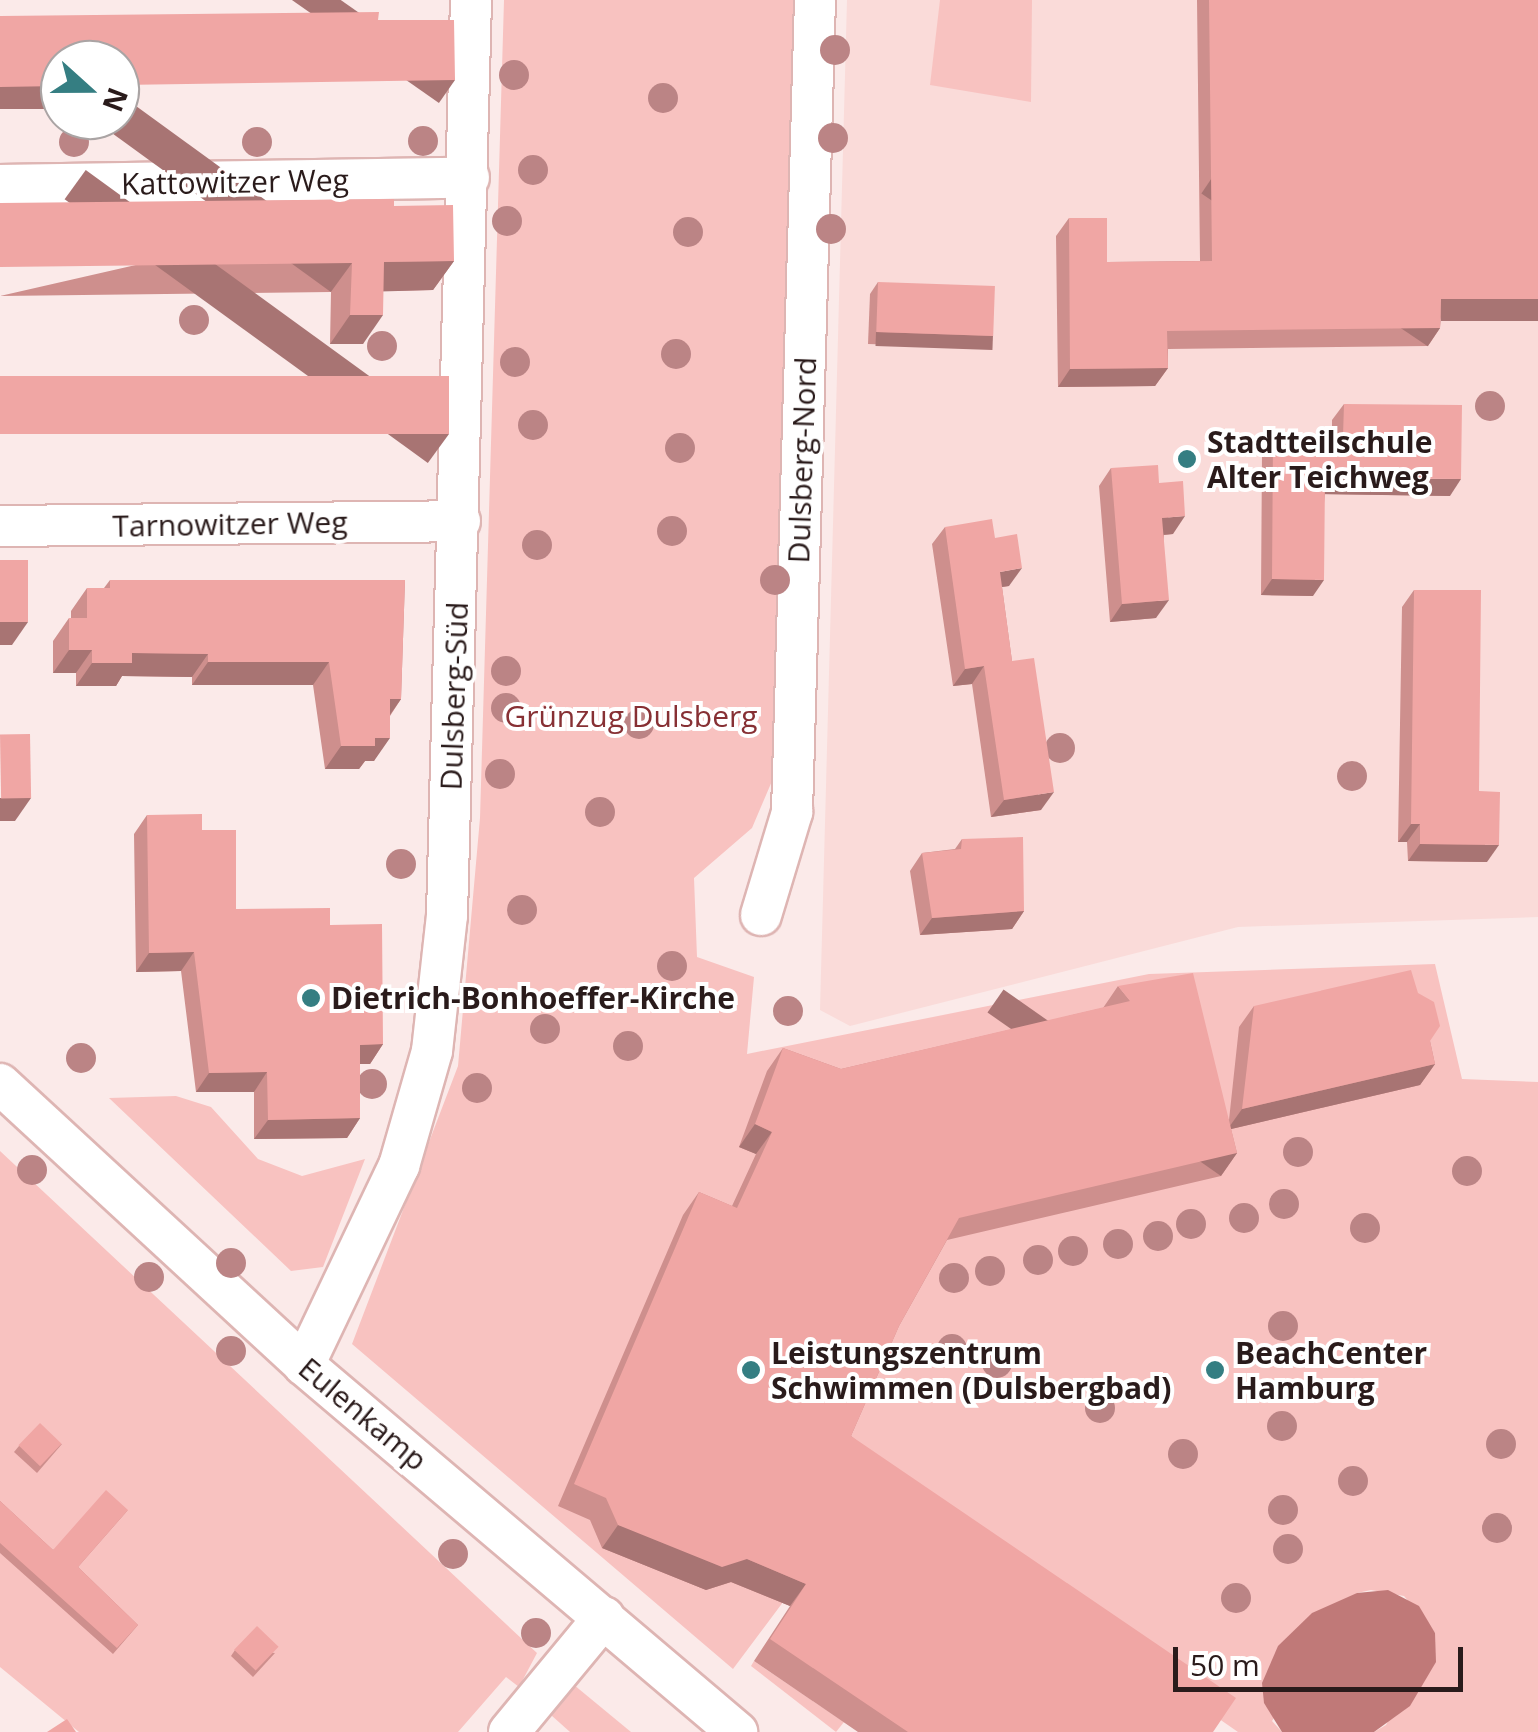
<!DOCTYPE html>
<html>
<head>
<meta charset="utf-8">
<style>
	body { margin:0 }
	#map { position:relative; width:1538px; height:1732px; overflow:hidden; background:#fbeae9; font-family:"Open Sans",sans-serif }
	div>[style] { position:absolute }
	.built>* { inset:0; background:#fadbd9 }
	.green>* { inset:0; background:#f8c2c0 }
	.water>* { inset:0; background:#c07978 }
	.roads { filter:drop-shadow(2px 0 #deb5b3) drop-shadow(-2px 0 #deb5b3) drop-shadow(0 2px #deb5b3) drop-shadow(0 -2px #deb5b3) }
	.minor>* { height:40px; margin:-20px; padding:0 20px; transform-origin:20px; border-radius:20px; background:#fff }
	.trees>* { width:30px; height:30px; margin:-15px; border-radius:50%; background:#bb8485 }
	.wall>* { inset:0; background:#ce8f8d }
	.shaded-wall>* { inset:0; background:#a87473; transform-origin:0 0 }
	.building>* { inset:0; background:#f0a6a4; transform-origin:0 0 }
	.dots>* { width:28px; height:28px; translate:-50% -50%; box-sizing:border-box; border:5px solid #fff; border-radius:50% }
	span { translate:-50% -50%; white-space:nowrap; text-align:center; line-height:1.15; -webkit-text-stroke:8px #fff; paint-order:stroke }
	.street-label { font-size:30px; color:#2a1b1b }
	.poi-label { font-size:30px; color:#2a1b1b; font-weight:700 }
	.left { translate:0 -50%; text-align:left }
	.park-label { font-size:30px; color:#873034 }
	.north { position:absolute; left:40px; top:40px; width:100px; height:100px; box-sizing:border-box; background:#fff; border:2px solid #aaa4a4; border-radius:50%; rotate:111deg; font-size:28px; font-weight:700; line-height:40px; text-align:center; color:#2a1b1b }
	.north::after { content:''; display:block; margin:auto; width:35px; height:45px; background:#357e82; clip-path:polygon(50% 0,100% 100%,50% 72%,0 100%) }
	.scale { position:absolute; left:1173px; top:1647px; width:290px; height:45px; box-sizing:border-box; border:5px solid #2a1b1b; border-top:0; padding-left:12px; font-size:30px; line-height:35px; white-space:nowrap; color:#2a1b1b; -webkit-text-stroke:8px #fff; paint-order:stroke }
</style>
</head>
<body>
<div id="map">
	<div class="built">
		<div style="clip-path:polygon(847px 0,1538px 0,1538px 917px,1238px 927px,850px 1026px,820px 1010px)"></div>
	</div>
	<div class="green">
		<div style="clip-path:polygon(504px 0,799px 0,778px 767px,752px 828px,694px 878px,697px 957px,754px 977px,747px 1054px,1149px 974px,1435px 964px,1462px 1079px,1538px 1082px,1538px 1732px,1374px 1732px,1386px 1725px,1435px 1633px,1404px 1596px,1371px 1590px,1357px 1593px,1272px 1721px,1282px 1732px,1238px 1732px,853px 1465px,807px 1570px,733px 1669px,352px 1344px,458px 1066px,480px 818px)"></div>
		<div style="clip-path:polygon(940px 0,1032px 0,1031px 102px,930px 85px)"></div>
		<div style="clip-path:polygon(176px 1096px,211px 1107px,258px 1159px,302px 1176px,365px 1159px,323px 1267px,291px 1271px,109px 1098px)"></div>
		<div style="clip-path:polygon(0 1151px,537px 1653px,519px 1687px,506px 1677px,458px 1732px,79px 1732px,0 1667px)"></div>
		<div style="clip-path:polygon(754px 1661px,844px 1722px,836px 1732px,751px 1666px)"></div>
		<div style="clip-path:polygon(568px 1680px,631px 1732px,570px 1732px,542px 1707px)"></div>
	</div>
	<div class="water">
		<div style="clip-path:polygon(1388px 1590px,1419px 1606px,1435px 1633px,1436px 1662px,1410px 1706px,1374px 1732px,1282px 1732px,1264px 1703px,1262px 1683px,1278px 1646px,1312px 1613px,1357px 1593px)"></div>
	</div>
	<div class="roads">
		<div class="minor">
			<div style="left:0;top:185px;width:469px;rotate:-0.9deg"></div>
			<div style="left:0;top:526px;width:460px;rotate:-0.6deg"></div>
			<div style="left:761px;top:915px;width:108px;rotate:-73.2deg"></div>
			<div style="left:792px;top:812px;width:812px;rotate:-88.38deg"></div>
			<div style="left:0;top:1084px;width:414px;rotate:42.7deg"></div>
			<div style="left:304px;top:1365px;width:568px;rotate:40.28deg"></div>
			<div style="left:304px;top:1365px;width:221px;rotate:-64.5deg"></div>
			<div style="left:399px;top:1166px;width:120px;rotate:-74deg"></div>
			<div style="left:432px;top:1051px;width:137px;rotate:-83.7deg"></div>
			<div style="left:447px;top:915px;width:915px;rotate:-88.5deg"></div>
			<div style="left:509px;top:1732px;width:149px;rotate:-50.4deg"></div>
		</div>
	</div>
	<div class="trees">
		<div style="left:835px;top:50px"></div>
		<div style="left:514px;top:75px"></div>
		<div style="left:663px;top:98px"></div>
		<div style="left:833px;top:138px"></div>
		<div style="left:423px;top:141px"></div>
		<div style="left:74px;top:142px"></div>
		<div style="left:257px;top:142px"></div>
		<div style="left:533px;top:170px"></div>
		<div style="left:507px;top:221px"></div>
		<div style="left:831px;top:229px"></div>
		<div style="left:688px;top:232px"></div>
		<div style="left:194px;top:320px"></div>
		<div style="left:291px;top:339px"></div>
		<div style="left:382px;top:346px"></div>
		<div style="left:676px;top:354px"></div>
		<div style="left:515px;top:362px"></div>
		<div style="left:1490px;top:406px"></div>
		<div style="left:533px;top:425px"></div>
		<div style="left:680px;top:448px"></div>
		<div style="left:672px;top:531px"></div>
		<div style="left:537px;top:545px"></div>
		<div style="left:775px;top:580px"></div>
		<div style="left:506px;top:671px"></div>
		<div style="left:506px;top:708px"></div>
		<div style="left:639px;top:724px"></div>
		<div style="left:1060px;top:748px"></div>
		<div style="left:500px;top:774px"></div>
		<div style="left:1352px;top:776px"></div>
		<div style="left:600px;top:812px"></div>
		<div style="left:401px;top:864px"></div>
		<div style="left:522px;top:910px"></div>
		<div style="left:672px;top:966px"></div>
		<div style="left:788px;top:1011px"></div>
		<div style="left:545px;top:1029px"></div>
		<div style="left:628px;top:1046px"></div>
		<div style="left:81px;top:1058px"></div>
		<div style="left:372px;top:1084px"></div>
		<div style="left:477px;top:1088px"></div>
		<div style="left:1298px;top:1152px"></div>
		<div style="left:32px;top:1170px"></div>
		<div style="left:1467px;top:1171px"></div>
		<div style="left:1284px;top:1204px"></div>
		<div style="left:1244px;top:1218px"></div>
		<div style="left:1191px;top:1224px"></div>
		<div style="left:1365px;top:1228px"></div>
		<div style="left:1158px;top:1236px"></div>
		<div style="left:1118px;top:1244px"></div>
		<div style="left:1073px;top:1251px"></div>
		<div style="left:1038px;top:1260px"></div>
		<div style="left:231px;top:1263px"></div>
		<div style="left:990px;top:1271px"></div>
		<div style="left:149px;top:1277px"></div>
		<div style="left:954px;top:1278px"></div>
		<div style="left:1283px;top:1326px"></div>
		<div style="left:952px;top:1349px"></div>
		<div style="left:231px;top:1351px"></div>
		<div style="left:997px;top:1363px"></div>
		<div style="left:1100px;top:1408px"></div>
		<div style="left:1282px;top:1426px"></div>
		<div style="left:1501px;top:1444px"></div>
		<div style="left:1183px;top:1454px"></div>
		<div style="left:1353px;top:1481px"></div>
		<div style="left:1283px;top:1510px"></div>
		<div style="left:1497px;top:1528px"></div>
		<div style="left:1288px;top:1549px"></div>
		<div style="left:453px;top:1554px"></div>
		<div style="left:1236px;top:1598px"></div>
		<div style="left:536px;top:1633px"></div>
	</div>
	<div class="wall">
		<div style="clip-path:polygon(1197px 0,1538px 0,1538px 317px,1441px 317px,1440px 328px,1428px 346px,1168px 349px,1168px 368px,1155px 386px,1058px 387px,1056px 236px,1069px 218px,1107px 262px,1200px 261px)"></div>
		<div style="clip-path:polygon(394px 206px,454px 261px,433px 290px,383px 291px,363px 344px,330px 344px,331px 292px,0 296px)"></div>
		<div style="clip-path:polygon(878px 282px,993px 336px,984px 348px,868px 344px,870px 294px)"></div>
		<div style="clip-path:polygon(1344px 404px,1450px 496px,1325px 494px,1313px 596px,1261px 595px,1262px 452px,1273px 436px,1332px 436px,1332px 420px)"></div>
		<div style="clip-path:polygon(1111px 468px,1159px 483px,1173px 534px,1164px 535px,1156px 618px,1110px 622px,1099px 486px)"></div>
		<div style="clip-path:polygon(945px 527px,1009px 586px,1002px 587px,1012px 661px,1041px 810px,991px 817px,972px 684px,953px 686px,932px 544px)"></div>
		<div style="clip-path:polygon(110px 580px,405px 580px,401px 699px,390px 716px,374px 761px,365px 761px,359px 769px,325px 769px,313px 685px,192px 685px,192px 677px,122px 676px,116px 686px,76px 686px,76px 673px,53px 673px,53px 641px,69px 618px,71px 618px,71px 611px,87px 588px,104px 588px)"></div>
		<div style="clip-path:polygon(1414px 590px,1479px 791px,1487px 862px,1408px 861px,1407px 842px,1398px 842px,1402px 607px)"></div>
		<div style="clip-path:polygon(147px 815px,202px 830px,236px 909px,330px 925px,383px 1044px,370px 1064px,360px 1064px,360px 1118px,347px 1138px,254px 1139px,254px 1092px,196px 1092px,181px 971px,136px 972px,134px 834px)"></div>
		<div style="clip-path:polygon(962px 839px,1024px 911px,1012px 929px,920px 935px,910px 871px,922px 853px,955px 849px)"></div>
		<div style="clip-path:polygon(1118px 986px,1229px 1120px,1239px 1027px,1254px 1006px,1430px 1041px,1435px 1064px,1420px 1085px,1231px 1129px,1237px 1153px,1221px 1176px,947px 1240px,899px 1326px,851px 1436px,1213px 1732px,858px 1732px,754px 1661px,790px 1606px,731px 1582px,706px 1590px,602px 1548px,590px 1520px,558px 1506px,683px 1215px,699px 1192px,732px 1206px,756px 1154px,739px 1147px,767px 1071px,783px 1048px,841px 1069px,1103px 1008px)"></div>
		<div style="clip-path:polygon(62px 1444px,37px 1473px,14px 1452px,19px 1446px)"></div>
		<div style="clip-path:polygon(0 1501px,53px 1550px,128px 1510px,78px 1567px,138px 1625px,113px 1654px,0 1553px)"></div>
		<div style="clip-path:polygon(235px 1650px,275px 1653px,253px 1677px,231px 1656px)"></div>
	</div>
	<div class="shaded-wall">
		<div style="left:455px;top:80px;width:28px;height:335px;rotate:125deg"></div>
		<div style="left:60px;top:86px;width:23px;height:60px;rotate:90deg"></div>
		<div style="clip-path:polygon(454px 261px,433px 290px,363px 292px,384px 262px)"></div>
		<div style="left:352px;top:263px;width:36px;height:352px;rotate:126deg"></div>
		<div style="left:1441px;top:299px;width:97px;height:22px"></div>
		<div style="clip-path:polygon(350px 315px,383px 315px,363px 344px,330px 344px)"></div>
		<div style="left:1440px;top:328px;width:22px;height:273px;rotate:124deg"></div>
		<div style="left:876px;top:332px;width:117px;height:14px;rotate:2deg"></div>
		<div style="clip-path:polygon(1168px 368px,1155px 386px,1058px 387px,1070px 369px)"></div>
		<div style="left:449px;top:434px;width:36px;height:449px;rotate:126deg"></div>
		<div style="clip-path:polygon(1325px 478px,1461px 479px,1450px 496px,1314px 494px)"></div>
		<div style="clip-path:polygon(1185px 516px,1173px 534px,1150px 536px,1162px 518px)"></div>
		<div style="clip-path:polygon(1022px 568px,1009px 586px,987px 589px,1000px 572px)"></div>
		<div style="clip-path:polygon(1272px 579px,1324px 580px,1313px 596px,1261px 595px)"></div>
		<div style="clip-path:polygon(1169px 600px,1156px 618px,1110px 622px,1122px 604px)"></div>
		<div style="clip-path:polygon(0 622px,28px 622px,12px 645px,0 645px)"></div>
		<div style="clip-path:polygon(69px 650px,92px 650px,76px 673px,53px 673px)"></div>
		<div style="clip-path:polygon(132px 653px,208px 654px,192px 677px,122px 676px,116px 686px,76px 686px,92px 663px)"></div>
		<div style="clip-path:polygon(208px 662px,329px 662px,313px 685px,192px 685px)"></div>
		<div style="clip-path:polygon(984px 666px,972px 684px,953px 686px,965px 669px)"></div>
		<div style="clip-path:polygon(390px 699px,401px 699px,385px 722px)"></div>
		<div style="clip-path:polygon(375px 738px,390px 738px,374px 761px,365px 761px,359px 769px,325px 769px,341px 746px)"></div>
		<div style="clip-path:polygon(1054px 792px,1041px 810px,991px 817px,1004px 800px)"></div>
		<div style="clip-path:polygon(0 798px,31px 798px,15px 821px,0 821px)"></div>
		<div style="clip-path:polygon(1411px 824px,1420px 824px,1407px 842px,1398px 842px)"></div>
		<div style="clip-path:polygon(1420px 844px,1499px 845px,1487px 862px,1408px 861px)"></div>
		<div style="clip-path:polygon(1024px 911px,1012px 929px,920px 935px,932px 918px)"></div>
		<div style="clip-path:polygon(194px 952px,181px 971px,136px 972px,149px 953px)"></div>
		<div style="clip-path:polygon(383px 1044px,370px 1064px,346px 1064px,360px 1045px)"></div>
		<div style="clip-path:polygon(1435px 1064px,1420px 1085px,1227px 1130px,1242px 1109px)"></div>
		<div style="clip-path:polygon(267px 1072px,254px 1092px,196px 1092px,209px 1073px)"></div>
		<div style="clip-path:polygon(360px 1118px,347px 1138px,254px 1139px,268px 1120px)"></div>
		<div style="clip-path:polygon(755px 1124px,772px 1132px,756px 1154px,739px 1147px)"></div>
		<div style="left:1237px;top:1153px;width:28px;height:285px;rotate:125deg"></div>
		<div style="clip-path:polygon(618px 1525px,747px 1559px,806px 1584px,790px 1606px,731px 1582px,706px 1590px,602px 1548px)"></div>
	</div>
	<div class="building">
		<div style="clip-path:polygon(1209px 0,1538px 0,1538px 299px,1441px 299px,1440px 328px,1167px 331px,1168px 368px,1070px 369px,1069px 218px,1107px 218px,1107px 262px,1212px 261px)"></div>
		<div style="clip-path:polygon(379px 12px,378px 20px,454px 20px,455px 80px,120px 85px,120px 60px,60px 60px,60px 86px,0 87px,0 16px)"></div>
		<div style="clip-path:polygon(394px 199px,394px 206px,453px 205px,454px 261px,384px 262px,383px 315px,350px 315px,352px 263px,0 267px,0 203px)"></div>
		<div style="left:878px;top:282px;width:117px;height:50px;rotate:2deg"></div>
		<div style="left:449px;top:376px;width:58px;height:449px;rotate:90deg"></div>
		<div style="clip-path:polygon(1344px 404px,1462px 405px,1461px 479px,1325px 478px,1324px 580px,1272px 579px,1273px 436px,1343px 436px)"></div>
		<div style="clip-path:polygon(1158px 465px,1159px 483px,1183px 481px,1185px 516px,1162px 518px,1169px 600px,1122px 604px,1111px 468px)"></div>
		<div style="clip-path:polygon(992px 519px,995px 538px,1017px 534px,1022px 568px,1000px 572px,1012px 661px,1034px 658px,1054px 792px,1004px 800px,984px 666px,965px 669px,945px 527px)"></div>
		<div style="left:28px;top:560px;width:62px;height:28px;rotate:90deg"></div>
		<div style="clip-path:polygon(110px 580px,405px 580px,401px 699px,390px 699px,390px 738px,375px 738px,375px 746px,341px 746px,329px 662px,208px 662px,208px 654px,132px 653px,132px 663px,92px 663px,92px 650px,69px 650px,69px 618px,87px 618px,87px 588px,110px 588px)"></div>
		<div style="clip-path:polygon(1414px 590px,1481px 590px,1479px 791px,1500px 792px,1499px 845px,1420px 844px,1420px 824px,1411px 824px)"></div>
		<div style="left:30px;top:734px;width:64px;height:30px;rotate:89deg"></div>
		<div style="clip-path:polygon(202px 814px,202px 830px,236px 830px,236px 909px,330px 908px,330px 925px,382px 924px,383px 1044px,360px 1045px,360px 1118px,268px 1120px,267px 1072px,209px 1073px,194px 952px,149px 953px,147px 815px)"></div>
		<div style="clip-path:polygon(1023px 837px,1024px 911px,932px 918px,922px 853px,961px 849px,962px 839px)"></div>
		<div style="clip-path:polygon(1411px 970px,1418px 993px,1434px 1002px,1440px 1026px,1430px 1041px,1435px 1064px,1242px 1109px,1254px 1006px)"></div>
		<div style="clip-path:polygon(1193px 973px,1237px 1153px,959px 1218px,899px 1326px,851px 1436px,1236px 1698px,1213px 1732px,908px 1732px,770px 1639px,806px 1584px,747px 1559px,722px 1567px,618px 1525px,606px 1498px,574px 1484px,699px 1192px,737px 1208px,772px 1132px,755px 1124px,783px 1048px,841px 1069px,1130px 1001px,1118px 986px)"></div>
		<div style="left:40px;top:1423px;width:30px;height:31px;rotate:44deg"></div>
		<div style="clip-path:polygon(106px 1490px,128px 1510px,78px 1567px,138px 1625px,117px 1648px,0 1543px,0 1501px,53px 1550px)"></div>
		<div style="left:257px;top:1626px;width:30px;height:33px;rotate:44deg"></div>
		<div style="clip-path:polygon(67px 1719px,76px 1732px,47px 1732px)"></div>
	</div>
	<div class="dots">
		<div style="left:1187px;top:459px;background:#357e82"></div>
		<div style="left:311px;top:998px;background:#357e82"></div>
		<div style="left:751px;top:1370px;background:#357e82"></div>
		<div style="left:1215px;top:1370px;background:#357e82"></div>
	</div>
	<div class="street-label">
		<span style="left:235px;top:182px;rotate:-1deg">Kattowitzer Weg</span>
		<span style="left:802px;top:460px;rotate:-88deg">Dulsberg-Nord</span>
		<span style="left:230px;top:524px;rotate:-1deg">Tarnowitzer Weg</span>
		<span style="left:454px;top:696px;rotate:-88deg">Dulsberg-Süd</span>
		<span style="left:363px;top:1414px;rotate:40deg">Eulenkamp</span>
	</div>
	<div class="poi-label">
		<span class="left" style="left:1207px;top:459px">Stadtteilschule<br>Alter Teichweg</span>
		<span class="left" style="left:331px;top:998px">Dietrich-Bonhoeffer-Kirche</span>
		<span class="left" style="left:771px;top:1370px">Leistungszentrum<br>Schwimmen (Dulsbergbad)</span>
		<span class="left" style="left:1235px;top:1370px">BeachCenter<br>Hamburg</span>
	</div>
	<div class="park-label">
		<span style="left:631px;top:716px">Grünzug Dulsberg</span>
	</div>
	<div class="north">N</div>
	<div class="scale">50 m</div>
</div>
</body>
</html>
